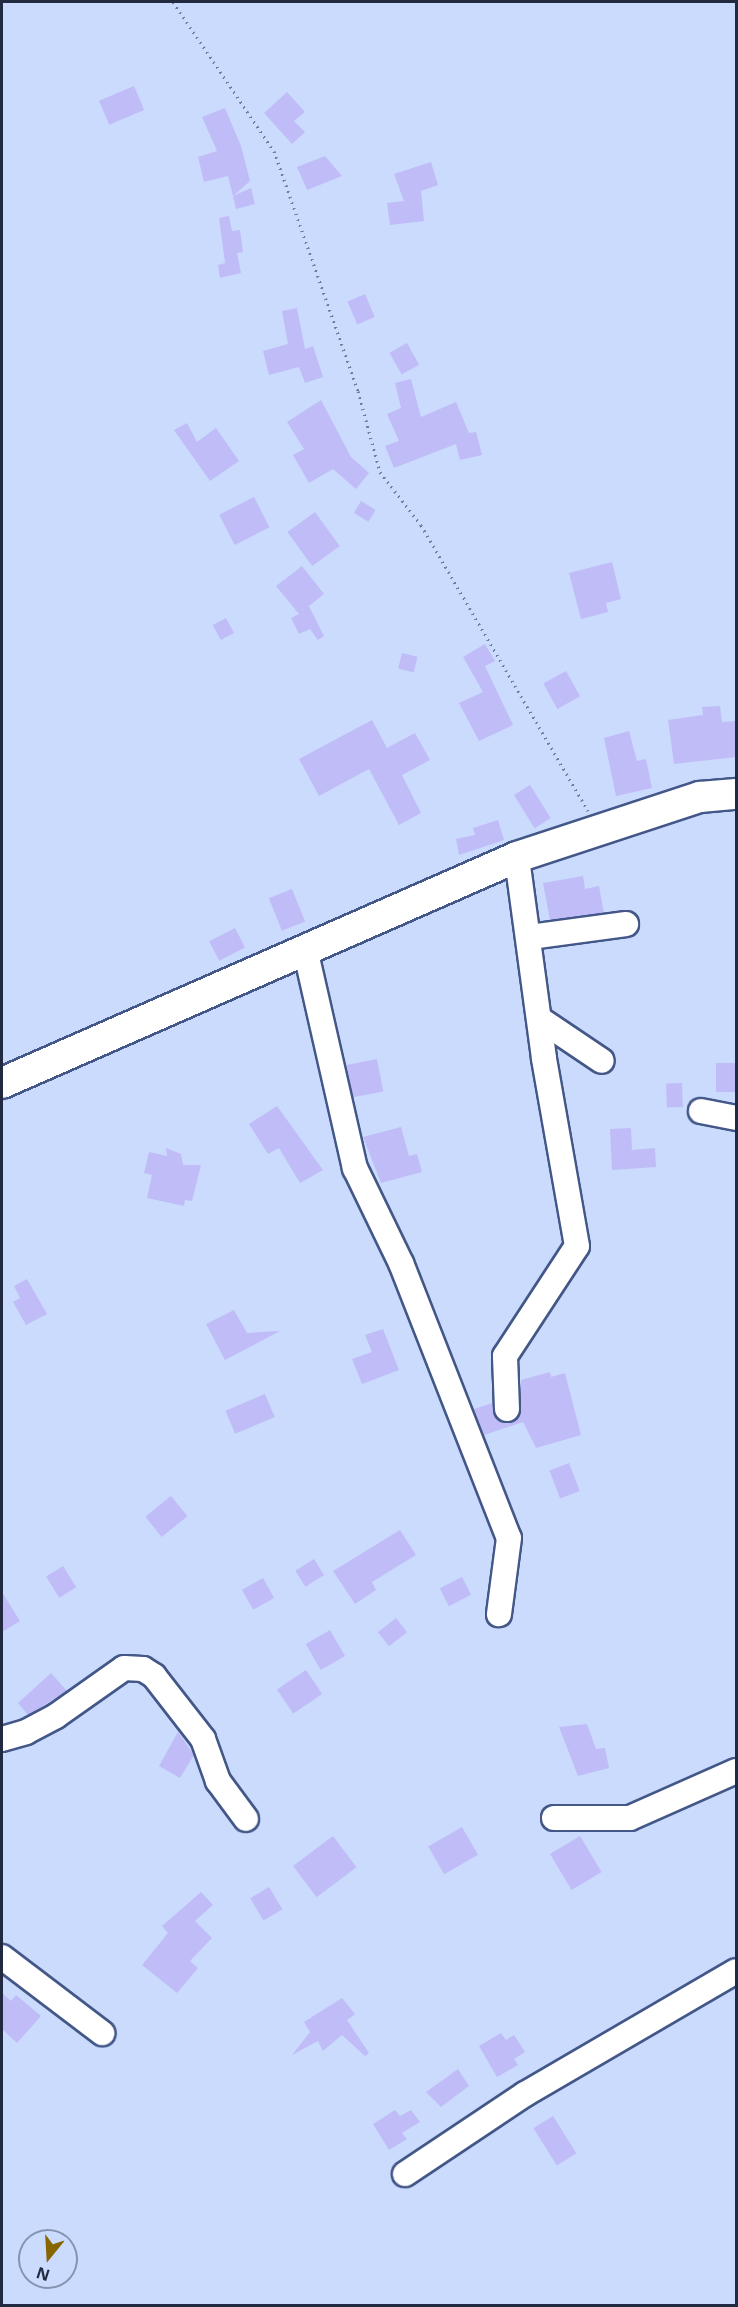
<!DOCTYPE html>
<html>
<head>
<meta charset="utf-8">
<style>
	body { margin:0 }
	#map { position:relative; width:738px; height:2307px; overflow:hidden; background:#cbdbfd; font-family:"Open Sans",sans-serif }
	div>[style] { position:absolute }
	.building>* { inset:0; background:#bfbcf8; transform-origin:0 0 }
	.path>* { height:3px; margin-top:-1.5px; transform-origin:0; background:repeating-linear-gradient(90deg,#707c98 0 1.5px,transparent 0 6px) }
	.roads { filter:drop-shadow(2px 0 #435788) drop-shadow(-2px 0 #435788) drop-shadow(0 2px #435788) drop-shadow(0 -2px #435788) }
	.minor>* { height:24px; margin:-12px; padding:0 12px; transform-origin:12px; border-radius:12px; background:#fff }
	.major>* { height:30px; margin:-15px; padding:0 15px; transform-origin:15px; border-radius:15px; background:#fff }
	span { translate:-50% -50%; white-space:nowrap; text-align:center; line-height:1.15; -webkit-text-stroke:6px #cbdbfd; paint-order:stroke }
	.frame { position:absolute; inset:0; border:3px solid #212a40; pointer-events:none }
	.north { position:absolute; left:18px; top:2229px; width:60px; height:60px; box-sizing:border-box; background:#cbdbfd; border:2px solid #8794b1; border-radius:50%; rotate:198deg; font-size:16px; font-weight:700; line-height:24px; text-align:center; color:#212a40 }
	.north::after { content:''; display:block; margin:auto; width:21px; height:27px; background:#876500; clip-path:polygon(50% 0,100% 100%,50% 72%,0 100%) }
</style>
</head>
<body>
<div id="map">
	<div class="building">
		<div style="left:134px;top:86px;width:26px;height:38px;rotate:67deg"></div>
		<div style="clip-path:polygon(287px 92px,305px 112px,294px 121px,305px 132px,292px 144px,264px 113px)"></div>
		<div style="clip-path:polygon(225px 108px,241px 146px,250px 181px,233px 196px,228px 176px,204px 182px,198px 157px,217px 151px,202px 117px)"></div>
		<div style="clip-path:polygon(325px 156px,342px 176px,307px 190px,297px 167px)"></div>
		<div style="clip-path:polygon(431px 162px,438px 185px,421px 191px,424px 221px,390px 225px,387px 203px,404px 201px,394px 174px)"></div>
		<div style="clip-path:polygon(251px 188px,255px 204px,236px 209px,233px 196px)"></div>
		<div style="clip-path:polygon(229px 216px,232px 231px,240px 230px,243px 252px,237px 253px,241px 273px,220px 278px,218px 265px,225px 263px,219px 218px)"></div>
		<div style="left:365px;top:294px;width:25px;height:19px;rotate:67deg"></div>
		<div style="clip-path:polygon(297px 308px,305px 349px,313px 346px,323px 377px,305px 383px,299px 367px,269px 375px,263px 351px,288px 344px,282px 311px)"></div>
		<div style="left:407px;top:343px;width:25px;height:20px;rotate:61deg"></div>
		<div style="clip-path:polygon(411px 379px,421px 417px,456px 402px,469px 433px,476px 432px,482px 455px,460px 460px,456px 444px,394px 468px,385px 446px,399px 441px,387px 414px,401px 408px,395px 383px)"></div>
		<div style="clip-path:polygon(321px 400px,351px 457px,369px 473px,356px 489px,333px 469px,309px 483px,293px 455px,304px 449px,287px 422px)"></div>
		<div style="clip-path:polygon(187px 423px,197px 442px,216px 428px,239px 461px,210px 481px,174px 430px)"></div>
		<div style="left:254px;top:497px;width:34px;height:39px;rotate:63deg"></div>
		<div style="left:361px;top:501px;width:17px;height:14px;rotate:31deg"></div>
		<div style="left:315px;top:512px;width:42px;height:34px;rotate:54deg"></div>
		<div style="clip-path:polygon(612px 562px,621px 599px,606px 603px,608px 612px,581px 619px,569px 573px)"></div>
		<div style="clip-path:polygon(302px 566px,324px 594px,309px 606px,324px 636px,318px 640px,310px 629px,299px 634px,291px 618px,299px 614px,276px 586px)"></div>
		<div style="left:226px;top:618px;width:17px;height:15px;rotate:62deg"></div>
		<div style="clip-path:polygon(485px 644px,495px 661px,485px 666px,513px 725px,479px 741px,459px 703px,483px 692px,463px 657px)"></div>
		<div style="left:402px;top:653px;width:16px;height:16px;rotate:14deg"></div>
		<div style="left:566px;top:671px;width:29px;height:26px;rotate:61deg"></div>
		<div style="clip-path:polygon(720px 706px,722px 722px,736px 721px,736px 757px,674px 764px,668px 720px,703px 715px,702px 707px)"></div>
		<div style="clip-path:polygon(372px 720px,387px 748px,415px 733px,430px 760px,402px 775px,421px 813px,399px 825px,369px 769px,319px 796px,299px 759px)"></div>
		<div style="clip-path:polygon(629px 731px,637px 761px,646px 759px,652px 788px,616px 796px,604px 738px)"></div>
		<div style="left:530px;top:785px;width:39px;height:19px;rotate:58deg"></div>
		<div style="clip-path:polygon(498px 820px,504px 840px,459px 855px,456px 839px,475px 835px,473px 828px)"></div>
		<div style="clip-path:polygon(583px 876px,585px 889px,599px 886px,604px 913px,550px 920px,543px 883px)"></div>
		<div style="left:292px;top:889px;width:35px;height:25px;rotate:68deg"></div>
		<div style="left:235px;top:928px;width:22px;height:29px;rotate:63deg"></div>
		<div style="left:377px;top:1059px;width:33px;height:31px;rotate:79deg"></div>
		<div style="left:736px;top:1063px;width:29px;height:20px;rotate:90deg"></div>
		<div style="left:682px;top:1083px;width:24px;height:16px;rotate:88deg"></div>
		<div style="clip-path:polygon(277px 1106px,323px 1170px,300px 1183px,279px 1148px,268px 1154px,249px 1124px)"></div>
		<div style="clip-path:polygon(401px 1127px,409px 1156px,417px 1154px,422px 1172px,381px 1183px,363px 1137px)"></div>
		<div style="clip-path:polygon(631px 1128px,632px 1150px,655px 1148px,656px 1167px,612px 1170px,610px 1129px)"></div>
		<div style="clip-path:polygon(166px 1148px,181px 1154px,183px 1165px,201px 1165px,192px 1201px,185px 1200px,184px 1206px,147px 1198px,152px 1175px,144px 1173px,149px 1152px,167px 1156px)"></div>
		<div style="clip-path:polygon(27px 1279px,47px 1314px,26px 1325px,13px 1302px,20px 1298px,14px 1286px)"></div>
		<div style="clip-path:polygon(234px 1310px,247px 1333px,280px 1331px,225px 1360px,206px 1324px)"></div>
		<div style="clip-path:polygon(383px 1329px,399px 1370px,362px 1384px,352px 1359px,372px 1352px,365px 1335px)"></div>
		<div style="clip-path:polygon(550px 1372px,551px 1377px,565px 1373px,581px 1435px,536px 1448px,523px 1422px,484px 1435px,474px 1409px,493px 1403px,500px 1421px,514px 1421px,521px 1409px,521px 1380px)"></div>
		<div style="left:265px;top:1394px;width:25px;height:43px;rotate:67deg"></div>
		<div style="left:569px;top:1463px;width:30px;height:21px;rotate:69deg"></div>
		<div style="left:171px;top:1496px;width:26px;height:33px;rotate:51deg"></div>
		<div style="clip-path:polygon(400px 1530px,416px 1555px,372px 1582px,376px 1590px,355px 1604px,333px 1571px)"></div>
		<div style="left:314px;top:1559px;width:19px;height:22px;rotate:58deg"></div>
		<div style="left:63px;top:1566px;width:25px;height:20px;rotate:58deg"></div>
		<div style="left:462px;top:1577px;width:20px;height:25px;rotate:63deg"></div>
		<div style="left:263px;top:1578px;width:23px;height:24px;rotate:61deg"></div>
		<div style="clip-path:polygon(2px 1592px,20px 1621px,2px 1632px)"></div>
		<div style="left:396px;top:1618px;width:18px;height:23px;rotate:52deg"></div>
		<div style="left:330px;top:1630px;width:30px;height:28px;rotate:60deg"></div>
		<div style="left:306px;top:1670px;width:29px;height:35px;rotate:56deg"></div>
		<div style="clip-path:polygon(51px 1673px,67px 1691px,28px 1715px,18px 1703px)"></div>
		<div style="clip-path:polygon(587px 1724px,596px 1749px,605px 1748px,609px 1768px,578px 1776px,559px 1727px)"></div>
		<div style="clip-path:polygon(178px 1732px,194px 1755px,180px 1778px,159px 1766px)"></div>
		<div style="left:462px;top:1827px;width:32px;height:39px;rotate:60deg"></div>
		<div style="left:333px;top:1836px;width:39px;height:50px;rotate:53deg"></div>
		<div style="left:580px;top:1836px;width:42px;height:35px;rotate:59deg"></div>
		<div style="left:269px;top:1887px;width:26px;height:22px;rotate:59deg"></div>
		<div style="clip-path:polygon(201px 1892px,213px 1905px,195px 1921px,212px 1938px,190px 1961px,198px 1968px,177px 1993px,142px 1965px,168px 1933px,162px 1926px)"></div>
		<div style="clip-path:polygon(2px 1993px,11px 2001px,16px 1995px,41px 2016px,17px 2043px,2px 2029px)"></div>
		<div style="clip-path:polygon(342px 1998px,355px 2014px,347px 2020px,369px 2053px,365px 2056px,342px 2035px,323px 2051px,318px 2041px,292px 2055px,310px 2032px,304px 2022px)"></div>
		<div style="clip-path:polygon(501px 2033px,506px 2040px,514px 2035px,525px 2052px,514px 2059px,518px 2065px,497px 2077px,479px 2046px)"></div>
		<div style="clip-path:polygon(458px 2069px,469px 2086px,441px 2107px,426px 2092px)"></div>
		<div style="clip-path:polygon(395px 2110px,400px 2116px,411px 2110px,420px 2122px,402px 2133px,407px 2139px,389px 2150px,373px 2124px)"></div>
		<div style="left:553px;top:2116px;width:44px;height:23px;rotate:58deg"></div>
	</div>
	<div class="path">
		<div style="left:173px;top:2px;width:180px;rotate:55.9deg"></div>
		<div style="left:274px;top:151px;width:254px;rotate:70.7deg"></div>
		<div style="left:358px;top:391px;width:84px;rotate:74.8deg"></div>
		<div style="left:380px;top:472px;width:67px;rotate:52.3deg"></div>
		<div style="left:421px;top:525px;width:331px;rotate:59.7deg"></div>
	</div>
	<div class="roads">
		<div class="minor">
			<div style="left:530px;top:937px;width:97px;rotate:-7.7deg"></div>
			<div style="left:306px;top:953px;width:221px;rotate:77.2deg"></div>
			<div style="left:355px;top:1168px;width:106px;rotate:64.2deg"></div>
			<div style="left:401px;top:1263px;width:295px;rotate:68.6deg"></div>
			<div style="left:509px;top:1538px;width:77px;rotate:97.5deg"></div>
			<div style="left:541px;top:1020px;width:73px;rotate:33.9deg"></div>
			<div style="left:701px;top:1111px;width:36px;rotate:11deg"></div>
			<div style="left:507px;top:1409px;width:53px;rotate:-92.2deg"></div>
			<div style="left:505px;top:1356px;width:131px;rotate:-56.8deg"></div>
			<div style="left:577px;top:1246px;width:191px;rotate:-100deg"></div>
			<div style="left:544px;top:1058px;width:203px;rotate:-97.7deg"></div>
			<div style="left:2px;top:1739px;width:25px;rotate:-16deg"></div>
			<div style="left:26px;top:1732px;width:34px;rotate:-28deg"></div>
			<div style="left:56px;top:1716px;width:83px;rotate:-35.2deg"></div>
			<div style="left:124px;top:1668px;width:19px;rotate:3deg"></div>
			<div style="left:143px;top:1669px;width:13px;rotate:32deg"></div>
			<div style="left:154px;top:1676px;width:80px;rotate:52.1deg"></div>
			<div style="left:203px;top:1739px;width:45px;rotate:70.3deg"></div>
			<div style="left:218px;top:1781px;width:47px;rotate:53.6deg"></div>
			<div style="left:554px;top:1818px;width:76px"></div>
			<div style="left:630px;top:1818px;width:116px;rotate:-23.9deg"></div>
			<div style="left:2px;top:1957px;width:126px;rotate:37.2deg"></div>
			<div style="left:405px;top:2174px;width:144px;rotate:-33.7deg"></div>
			<div style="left:525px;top:2094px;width:244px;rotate:-30.2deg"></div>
		</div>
		<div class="major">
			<div style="left:2px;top:1083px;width:562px;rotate:-23.69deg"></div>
			<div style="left:517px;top:857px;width:193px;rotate:-18.2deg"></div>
			<div style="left:700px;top:797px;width:36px;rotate:-5deg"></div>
		</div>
	</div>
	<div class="frame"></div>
	<div class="north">N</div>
</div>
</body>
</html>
